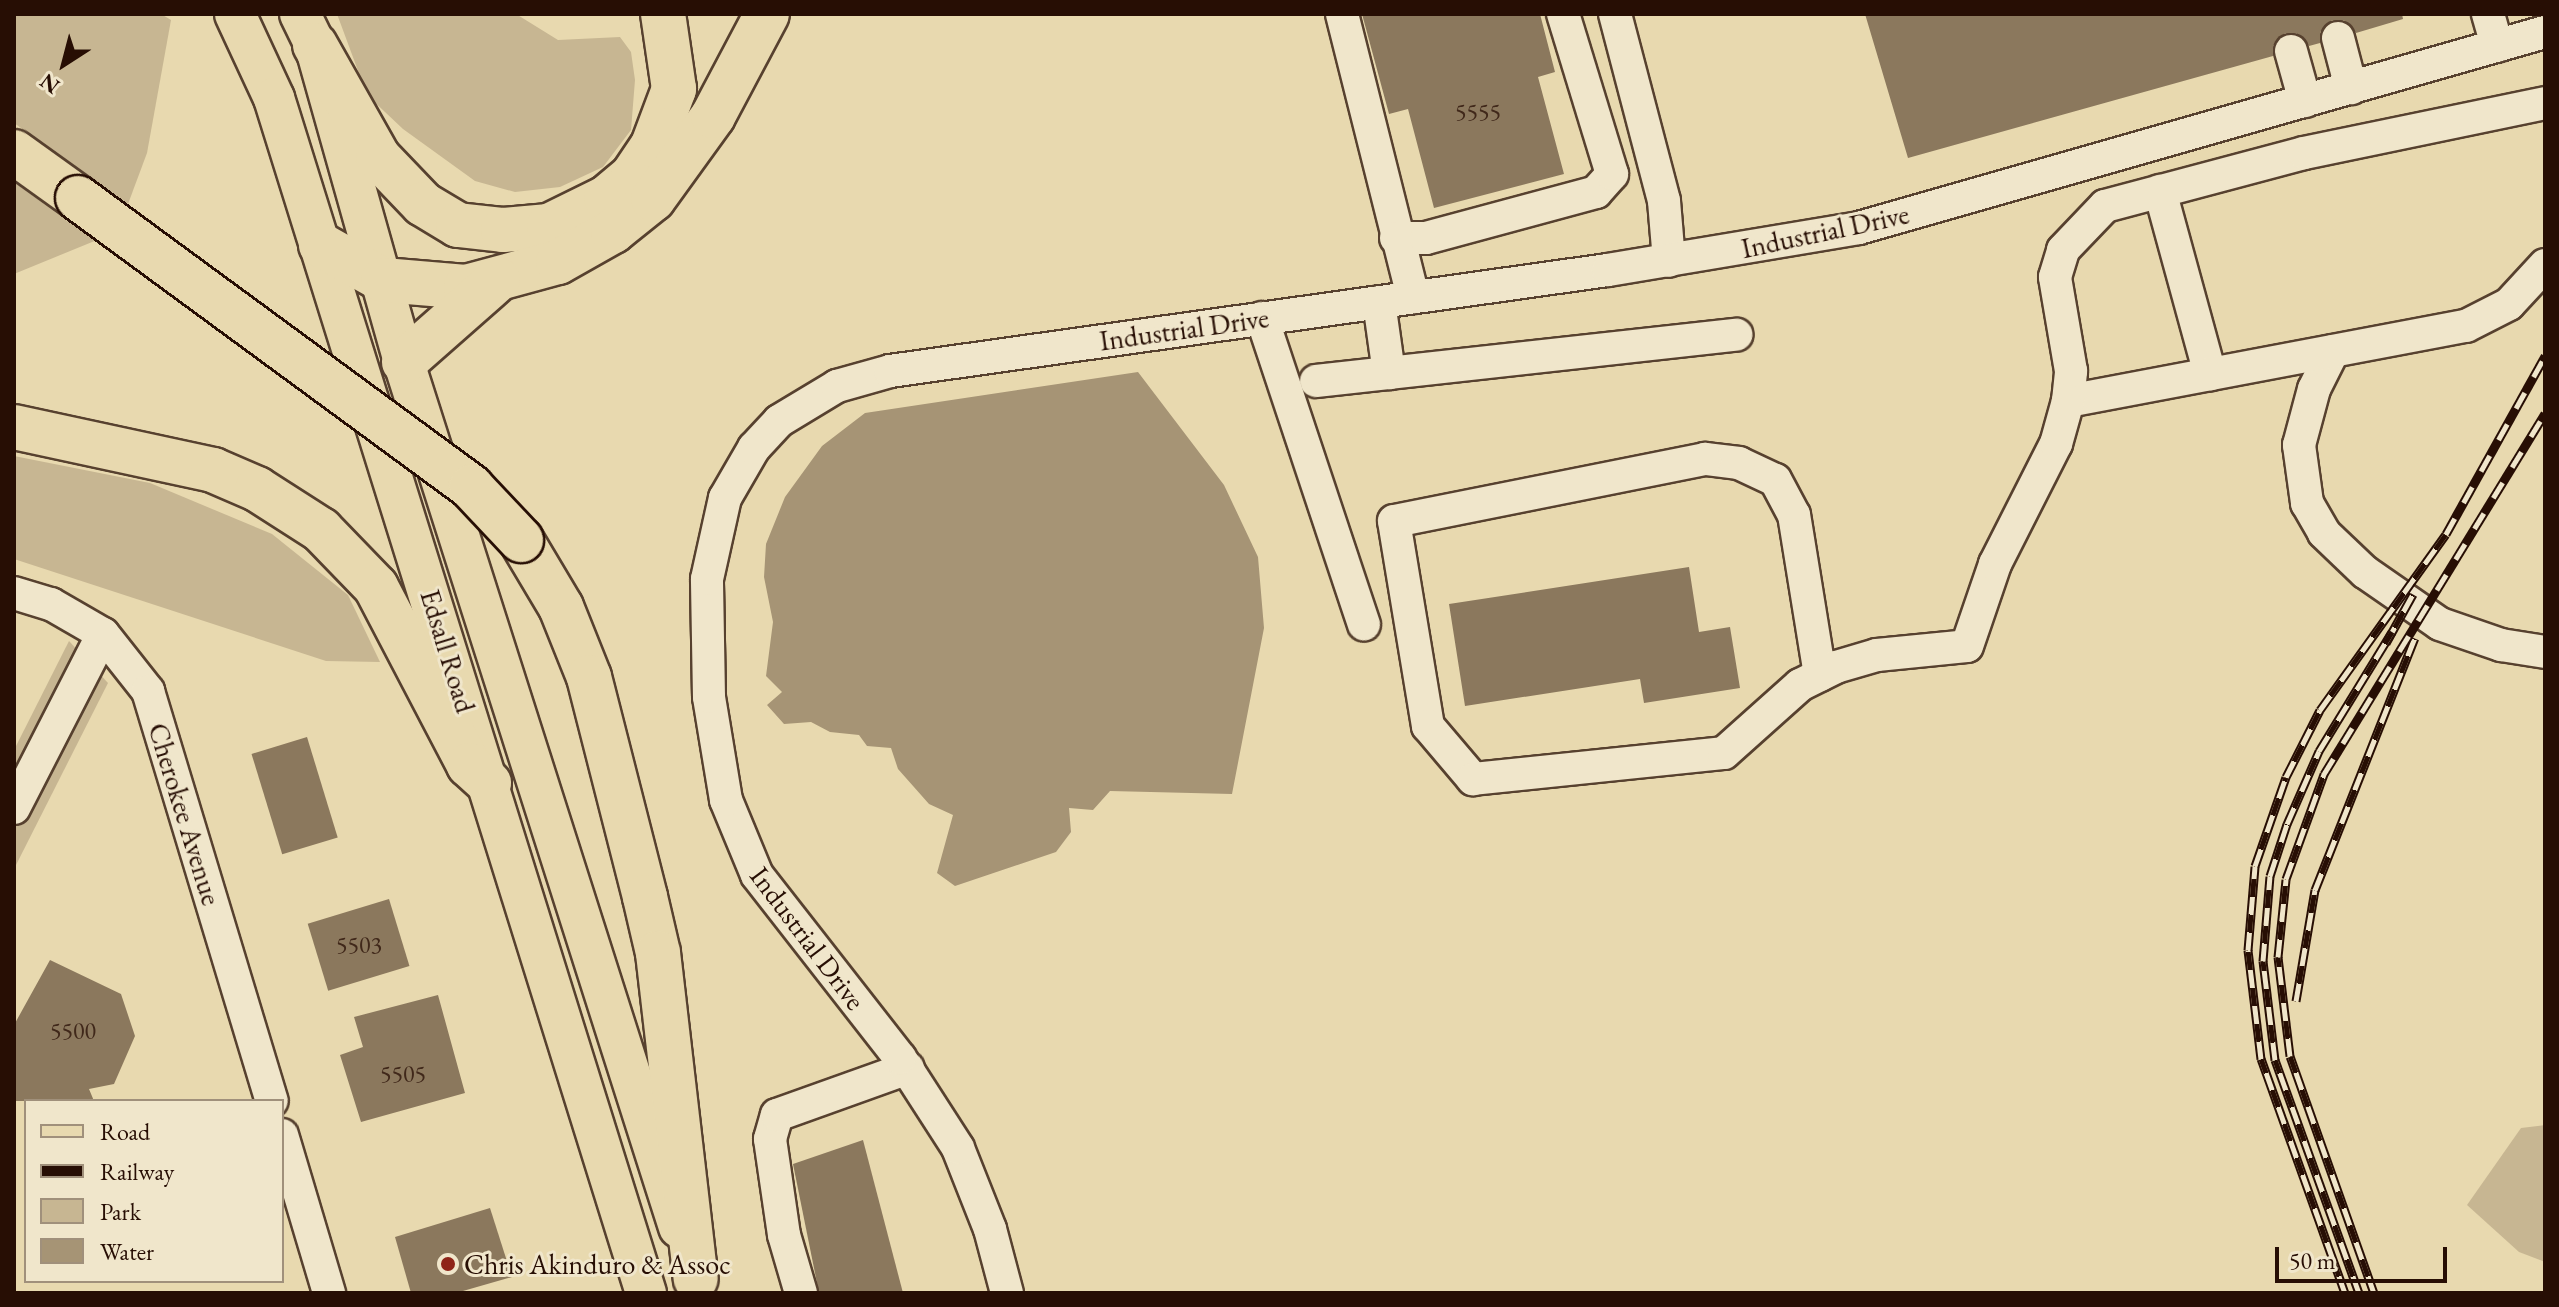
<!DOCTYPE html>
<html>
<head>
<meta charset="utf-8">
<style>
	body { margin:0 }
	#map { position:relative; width:2559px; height:1307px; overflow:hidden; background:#e8d9af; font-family:"EB Garamond",serif }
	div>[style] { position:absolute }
	.green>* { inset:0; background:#c7b692 }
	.water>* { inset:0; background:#a69475 }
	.building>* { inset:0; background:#8b785d; transform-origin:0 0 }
	.roads { filter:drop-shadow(2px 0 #57412f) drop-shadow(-2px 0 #57412f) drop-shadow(0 2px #57412f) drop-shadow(0 -2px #57412f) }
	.minor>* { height:32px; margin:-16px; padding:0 16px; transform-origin:16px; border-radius:16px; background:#f0e6cb }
	.major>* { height:40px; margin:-20px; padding:0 20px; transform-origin:20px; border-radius:20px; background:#e8d9af }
	.highway>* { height:44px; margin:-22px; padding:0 22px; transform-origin:22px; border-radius:22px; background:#e8d9af }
	.rail>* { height:9px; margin-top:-4.5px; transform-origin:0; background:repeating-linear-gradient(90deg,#f0e6cb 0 18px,#270e04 0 36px); box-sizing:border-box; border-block:2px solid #270e04 }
	.bridges { filter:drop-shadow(2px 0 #270e04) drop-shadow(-2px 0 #270e04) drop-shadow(0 2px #270e04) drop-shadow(0 -2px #270e04) }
	.highway-bridge>* { height:44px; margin:-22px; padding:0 22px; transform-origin:22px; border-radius:22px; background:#e8d9af }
	.dots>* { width:22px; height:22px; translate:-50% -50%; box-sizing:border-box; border:4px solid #f0e6cb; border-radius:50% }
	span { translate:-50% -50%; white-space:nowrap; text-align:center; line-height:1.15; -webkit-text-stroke:6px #f0e6cb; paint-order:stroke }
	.number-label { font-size:24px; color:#40281a }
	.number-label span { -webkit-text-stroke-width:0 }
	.street-label { font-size:28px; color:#270e04 }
	.poi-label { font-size:28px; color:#270e04 }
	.left { translate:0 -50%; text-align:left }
	.frame { position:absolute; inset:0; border:16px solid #270e04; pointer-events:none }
	.legend { position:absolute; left:24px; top:1099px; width:260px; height:184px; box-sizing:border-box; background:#f0e6cb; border:2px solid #a0907b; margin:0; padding:10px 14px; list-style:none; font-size:24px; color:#270e04 }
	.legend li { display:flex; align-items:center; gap:16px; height:40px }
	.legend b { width:40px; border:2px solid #a0907b }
	.north { position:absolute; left:24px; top:24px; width:80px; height:80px; -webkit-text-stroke:6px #f0e6cb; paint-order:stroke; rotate:216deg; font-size:22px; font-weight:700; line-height:32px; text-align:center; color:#270e04 }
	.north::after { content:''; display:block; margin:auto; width:28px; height:36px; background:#270e04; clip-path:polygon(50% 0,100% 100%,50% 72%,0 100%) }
	.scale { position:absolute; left:2275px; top:1247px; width:172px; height:36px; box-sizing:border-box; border:4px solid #270e04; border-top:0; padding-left:10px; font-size:24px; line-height:28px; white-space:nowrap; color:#270e04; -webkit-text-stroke:6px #f0e6cb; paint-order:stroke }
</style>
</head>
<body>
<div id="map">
	<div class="green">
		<div style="clip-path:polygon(14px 14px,161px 14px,171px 20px,147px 153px,128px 204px,14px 123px)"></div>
		<div style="clip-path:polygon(337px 14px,516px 14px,558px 40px,620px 37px,631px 52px,635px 80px,631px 130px,603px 167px,560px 187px,515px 192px,475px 181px,403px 129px,367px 95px)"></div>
		<div style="clip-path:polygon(14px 182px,67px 221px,97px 240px,14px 274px)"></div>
		<div style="clip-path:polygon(14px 456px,150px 483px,272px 534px,348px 595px,380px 662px,326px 661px,14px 559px)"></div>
		<div style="clip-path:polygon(69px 641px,108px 683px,14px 869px,14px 750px)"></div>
		<div style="clip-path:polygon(2545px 1125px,2545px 1262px,2519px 1252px,2467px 1205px,2521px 1128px)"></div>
	</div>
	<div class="water">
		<div style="clip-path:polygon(1138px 372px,1224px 485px,1258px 557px,1264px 628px,1232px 794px,1110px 791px,1093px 810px,1069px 808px,1071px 832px,1056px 852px,955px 886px,937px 873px,953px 815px,929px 804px,898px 769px,891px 748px,867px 746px,859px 735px,830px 732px,811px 722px,784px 724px,767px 705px,782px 692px,766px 676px,773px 622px,764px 577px,766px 544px,785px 497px,822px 446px,865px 413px)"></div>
	</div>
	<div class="building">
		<div style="clip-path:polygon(1362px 14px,1540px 14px,1555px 72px,1538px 77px,1564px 174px,1434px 208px,1408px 109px,1389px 114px)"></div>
		<div style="clip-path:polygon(1865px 14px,2402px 14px,2403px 19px,2356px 33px,2344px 20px,2332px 20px,2320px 32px,2320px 43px,2309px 46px,2296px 33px,2285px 33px,2273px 46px,2273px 56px,1908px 158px)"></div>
		<div style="clip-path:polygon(1689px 567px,1699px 632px,1730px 627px,1740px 688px,1644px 703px,1640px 679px,1465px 706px,1449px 604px)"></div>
		<div style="left:307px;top:737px;width:105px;height:58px;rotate:73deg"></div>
		<div style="left:389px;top:899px;width:70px;height:85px;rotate:73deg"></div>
		<div style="clip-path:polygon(50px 960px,121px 994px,135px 1036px,114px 1084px,89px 1089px,94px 1101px,14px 1101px,14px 1025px)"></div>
		<div style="clip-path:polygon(438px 995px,465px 1093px,361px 1122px,340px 1055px,363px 1047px,354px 1017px)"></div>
		<div style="clip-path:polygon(863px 1140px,903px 1293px,819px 1293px,793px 1164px)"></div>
		<div style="clip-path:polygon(490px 1208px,512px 1277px,456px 1293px,411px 1293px,395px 1237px)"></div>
	</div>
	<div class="roads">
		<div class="minor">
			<div style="left:1342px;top:14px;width:292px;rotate:75.9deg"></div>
			<div style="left:1615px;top:14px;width:193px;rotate:75.3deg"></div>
			<div style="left:1664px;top:201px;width:60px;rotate:85.2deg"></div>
			<div style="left:2488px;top:14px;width:33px;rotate:74deg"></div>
			<div style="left:2338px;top:38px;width:52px;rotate:75.4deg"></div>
			<div style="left:2291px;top:51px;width:52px;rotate:74.4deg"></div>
			<div style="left:2160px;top:191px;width:190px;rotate:74.7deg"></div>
			<div style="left:1396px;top:238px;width:30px"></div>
			<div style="left:1426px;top:238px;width:176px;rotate:-15.1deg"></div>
			<div style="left:1596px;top:192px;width:24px;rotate:-48deg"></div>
			<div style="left:1612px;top:174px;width:167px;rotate:-107deg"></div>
			<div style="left:1379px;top:302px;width:72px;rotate:82deg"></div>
			<div style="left:1262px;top:318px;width:323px;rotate:71.6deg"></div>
			<div style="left:2333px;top:351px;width:42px;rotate:116.6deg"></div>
			<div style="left:2314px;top:389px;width:58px;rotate:105deg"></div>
			<div style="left:2299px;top:445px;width:59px;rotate:82.1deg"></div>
			<div style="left:2307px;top:503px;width:34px;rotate:60deg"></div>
			<div style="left:2324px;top:533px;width:57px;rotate:43.6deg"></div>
			<div style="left:2365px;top:572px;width:91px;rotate:34.7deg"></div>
			<div style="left:2440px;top:624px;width:65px;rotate:19deg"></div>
			<div style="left:2501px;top:645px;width:45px;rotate:9deg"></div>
			<div style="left:1316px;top:381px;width:423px;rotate:-6.3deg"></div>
			<div style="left:2068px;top:401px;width:405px;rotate:-10.7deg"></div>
			<div style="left:2466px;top:326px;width:48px;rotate:-27.1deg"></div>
			<div style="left:2509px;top:304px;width:53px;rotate:-47.3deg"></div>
			<div style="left:14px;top:593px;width:39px;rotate:17deg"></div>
			<div style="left:51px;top:604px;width:60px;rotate:30deg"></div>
			<div style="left:103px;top:634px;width:73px;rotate:51.7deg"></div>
			<div style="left:148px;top:691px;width:428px;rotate:73.2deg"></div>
			<div style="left:1820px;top:675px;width:162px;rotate:-99.2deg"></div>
			<div style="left:1794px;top:515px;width:40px;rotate:-118deg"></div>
			<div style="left:1775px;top:480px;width:40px;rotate:-155deg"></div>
			<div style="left:1739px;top:463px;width:34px;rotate:-173deg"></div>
			<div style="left:1705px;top:459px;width:317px;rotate:168.7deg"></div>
			<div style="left:1394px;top:521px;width:208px;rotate:80.6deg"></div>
			<div style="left:1428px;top:726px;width:70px;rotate:49.7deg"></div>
			<div style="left:1473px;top:779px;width:252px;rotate:-5.9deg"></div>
			<div style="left:1724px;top:753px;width:102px;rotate:-41.8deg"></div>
			<div style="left:1800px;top:685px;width:40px;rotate:-26.6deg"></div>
			<div style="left:1836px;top:667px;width:43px;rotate:-16.3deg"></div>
			<div style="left:1877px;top:655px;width:90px;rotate:-5.7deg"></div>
			<div style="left:1967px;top:646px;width:87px;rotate:-71.1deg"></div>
			<div style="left:1995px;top:564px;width:135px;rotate:-63.1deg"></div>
			<div style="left:2056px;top:444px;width:45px;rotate:-74.4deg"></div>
			<div style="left:2068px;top:401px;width:30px;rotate:-84deg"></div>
			<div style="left:2071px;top:371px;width:95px;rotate:-99.7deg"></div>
			<div style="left:2055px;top:277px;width:28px;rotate:-73deg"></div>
			<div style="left:2063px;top:250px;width:61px;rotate:-46.3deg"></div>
			<div style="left:2105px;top:206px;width:206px;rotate:-14.9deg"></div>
			<div style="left:2304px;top:153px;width:246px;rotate:-11.7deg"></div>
			<div style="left:14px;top:808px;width:195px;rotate:-62.9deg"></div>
			<div style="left:282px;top:1135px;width:165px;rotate:73.4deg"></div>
			<div style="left:801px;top:1293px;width:60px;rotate:-106.3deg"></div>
			<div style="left:784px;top:1235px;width:97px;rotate:-98.3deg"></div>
			<div style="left:770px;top:1139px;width:25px;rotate:-74deg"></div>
			<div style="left:777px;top:1115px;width:139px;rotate:-19.7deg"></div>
			<div style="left:1007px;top:1293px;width:66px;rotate:-104.9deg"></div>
			<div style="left:990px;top:1229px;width:87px;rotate:-111.6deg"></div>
			<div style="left:958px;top:1148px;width:107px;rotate:-122.8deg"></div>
			<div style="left:900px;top:1058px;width:232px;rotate:-128deg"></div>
			<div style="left:757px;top:875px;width:81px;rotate:-112.5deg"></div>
			<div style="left:726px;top:800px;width:104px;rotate:-99.4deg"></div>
			<div style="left:709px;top:697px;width:118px;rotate:-91deg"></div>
			<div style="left:707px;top:579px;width:83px;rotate:-77.5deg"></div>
			<div style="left:725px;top:498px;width:58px;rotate:-59.9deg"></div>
			<div style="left:754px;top:448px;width:37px;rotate:-47deg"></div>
			<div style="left:779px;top:421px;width:68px;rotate:-31.1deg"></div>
			<div style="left:837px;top:386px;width:55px;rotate:-15.8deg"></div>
			<div style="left:890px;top:371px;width:725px;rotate:-8.01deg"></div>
			<div style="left:1608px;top:270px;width:254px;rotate:-9.5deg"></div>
			<div style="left:1859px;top:228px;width:713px;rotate:-15.95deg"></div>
		</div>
		<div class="major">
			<div style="left:235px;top:14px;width:93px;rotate:65.1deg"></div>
			<div style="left:274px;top:98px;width:1252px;rotate:72.71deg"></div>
			<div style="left:300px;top:14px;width:34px;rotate:64deg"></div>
			<div style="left:315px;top:45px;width:333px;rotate:74.3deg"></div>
			<div style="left:405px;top:366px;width:904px;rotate:72.35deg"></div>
		</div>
		<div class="highway">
			<div style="left:315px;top:45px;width:129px;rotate:60.6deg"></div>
			<div style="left:378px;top:157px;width:65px;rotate:46.2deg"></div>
			<div style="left:423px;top:204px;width:41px;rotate:31deg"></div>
			<div style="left:458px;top:225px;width:45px;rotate:6.3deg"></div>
			<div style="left:503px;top:230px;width:46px;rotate:-5deg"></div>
			<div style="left:549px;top:226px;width:64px;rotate:-26.2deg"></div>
			<div style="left:606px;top:198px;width:35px;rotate:-40deg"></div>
			<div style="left:633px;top:175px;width:36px;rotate:-56deg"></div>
			<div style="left:653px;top:145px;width:60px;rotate:-69.4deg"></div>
			<div style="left:674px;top:89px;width:76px;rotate:-98.3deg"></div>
			<div style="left:14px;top:152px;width:79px;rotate:35.7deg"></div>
			<div style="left:321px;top:245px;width:71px;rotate:29.4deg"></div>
			<div style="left:383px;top:280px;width:83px;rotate:4.8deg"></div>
			<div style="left:466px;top:287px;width:95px;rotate:-15.2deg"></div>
			<div style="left:558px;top:262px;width:63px;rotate:-29.4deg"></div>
			<div style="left:613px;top:231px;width:51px;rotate:-38.7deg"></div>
			<div style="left:653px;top:199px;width:102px;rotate:-54.1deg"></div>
			<div style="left:713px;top:116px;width:115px;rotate:-62.1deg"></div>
			<div style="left:404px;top:362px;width:125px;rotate:-41.4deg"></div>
			<div style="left:14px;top:427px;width:204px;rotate:12.2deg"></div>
			<div style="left:213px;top:470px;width:48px;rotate:23.4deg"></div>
			<div style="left:257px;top:489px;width:76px;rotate:32.6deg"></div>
			<div style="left:321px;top:530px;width:79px;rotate:46deg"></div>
			<div style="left:376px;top:587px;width:201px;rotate:62.4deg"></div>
			<div style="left:469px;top:765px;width:27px;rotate:42deg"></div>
			<div style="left:521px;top:540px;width:78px;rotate:59.2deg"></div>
			<div style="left:561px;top:607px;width:75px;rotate:68.2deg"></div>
			<div style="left:589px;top:677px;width:227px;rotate:75.7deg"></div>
			<div style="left:645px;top:897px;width:57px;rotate:76.9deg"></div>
			<div style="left:658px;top:953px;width:328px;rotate:83.4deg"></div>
		</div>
	</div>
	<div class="rail">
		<div style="left:2386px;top:643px;width:56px;rotate:-61.1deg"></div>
		<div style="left:2296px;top:1001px;width:113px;rotate:-80.3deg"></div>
		<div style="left:2315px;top:890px;width:271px;rotate:-68.4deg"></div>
		<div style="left:2345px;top:1293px;width:249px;rotate:-109.7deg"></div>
		<div style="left:2261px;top:1059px;width:110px;rotate:-96.8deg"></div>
		<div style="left:2248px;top:950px;width:84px;rotate:-85.2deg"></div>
		<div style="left:2255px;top:866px;width:94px;rotate:-70.8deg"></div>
		<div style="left:2286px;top:777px;width:75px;rotate:-63.1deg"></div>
		<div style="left:2320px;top:710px;width:216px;rotate:-54.4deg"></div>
		<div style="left:2446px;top:534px;width:204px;rotate:-60.9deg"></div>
		<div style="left:2359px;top:1293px;width:248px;rotate:-109.8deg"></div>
		<div style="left:2275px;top:1060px;width:100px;rotate:-96.9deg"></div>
		<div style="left:2263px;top:961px;width:85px;rotate:-85.3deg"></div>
		<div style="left:2270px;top:876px;width:55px;rotate:-71.9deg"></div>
		<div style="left:2287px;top:824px;width:80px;rotate:-66.3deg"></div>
		<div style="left:2319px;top:751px;width:140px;rotate:-58.5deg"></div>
		<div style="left:2374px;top:1293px;width:251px;rotate:-109.5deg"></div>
		<div style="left:2290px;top:1056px;width:100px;rotate:-96.9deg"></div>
		<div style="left:2278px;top:957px;width:78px;rotate:-84.1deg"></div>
		<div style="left:2286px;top:879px;width:112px;rotate:-70.1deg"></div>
		<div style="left:2324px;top:774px;width:423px;rotate:-58.5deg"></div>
	</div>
	<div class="bridges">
		<div class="highway-bridge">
			<div style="left:78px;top:198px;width:488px;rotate:36.3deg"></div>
			<div style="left:471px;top:487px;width:73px;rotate:46.7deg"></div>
		</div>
	</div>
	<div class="dots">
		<div style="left:448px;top:1264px;background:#8f2418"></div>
	</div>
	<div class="number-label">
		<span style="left:1478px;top:112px">5555</span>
		<span style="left:359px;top:945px">5503</span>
		<span style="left:73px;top:1031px">5500</span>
		<span style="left:403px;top:1074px">5505</span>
	</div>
	<div class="street-label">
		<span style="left:1825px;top:231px;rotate:-12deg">Industrial Drive</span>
		<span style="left:1184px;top:329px;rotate:-8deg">Industrial Drive</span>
		<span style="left:448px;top:651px;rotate:73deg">Edsall Road</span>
		<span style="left:185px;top:814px;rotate:73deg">Cherokee Avenue</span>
		<span style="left:808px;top:938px;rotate:53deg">Industrial Drive</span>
	</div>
	<div class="poi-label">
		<span class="left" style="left:464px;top:1264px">Chris Akinduro &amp; Assoc</span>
	</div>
	<div class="frame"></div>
	<ul class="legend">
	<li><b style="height:10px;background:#e8d9af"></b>Road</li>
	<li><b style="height:10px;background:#270e04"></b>Railway</li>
	<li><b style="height:22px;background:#c7b692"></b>Park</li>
	<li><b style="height:22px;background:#a69475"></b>Water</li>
	</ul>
	<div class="north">N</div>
	<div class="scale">50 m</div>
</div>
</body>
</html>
